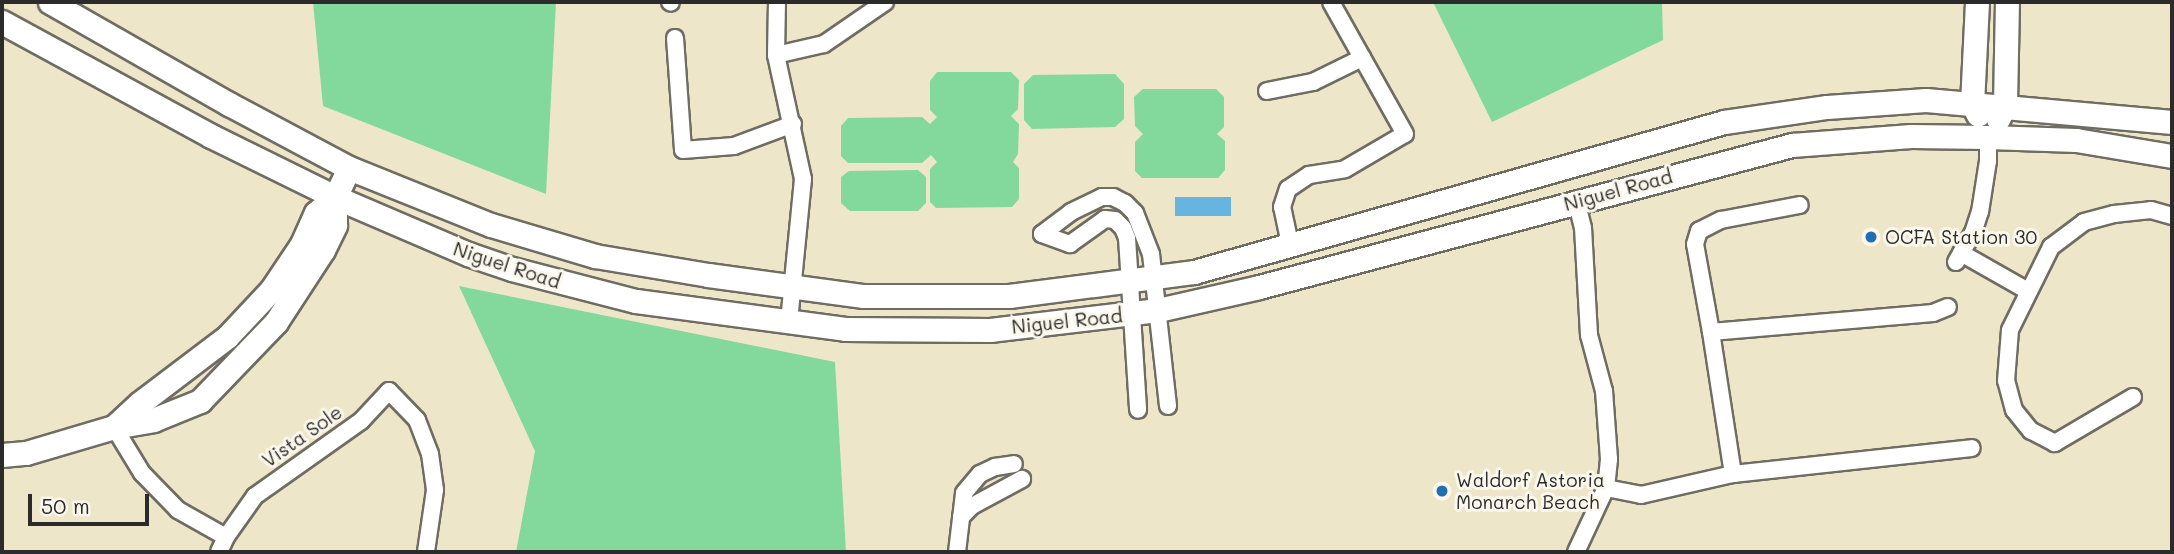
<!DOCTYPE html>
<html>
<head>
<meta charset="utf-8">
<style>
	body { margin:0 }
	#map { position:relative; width:2174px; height:554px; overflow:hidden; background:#eee6c9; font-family:Mali,sans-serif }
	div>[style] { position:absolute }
	.green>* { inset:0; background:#83d89c }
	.water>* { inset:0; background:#65b5e0; transform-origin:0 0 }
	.roads { filter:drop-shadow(2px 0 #6f6c62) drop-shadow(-2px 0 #6f6c62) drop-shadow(0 2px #6f6c62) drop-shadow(0 -2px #6f6c62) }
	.street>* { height:16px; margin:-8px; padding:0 8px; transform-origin:8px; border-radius:8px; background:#fff }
	.secondary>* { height:23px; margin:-11.5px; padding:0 11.5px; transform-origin:11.5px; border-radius:11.5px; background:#fff }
	.dots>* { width:19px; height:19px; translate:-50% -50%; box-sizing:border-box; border:4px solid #fbf7ec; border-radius:50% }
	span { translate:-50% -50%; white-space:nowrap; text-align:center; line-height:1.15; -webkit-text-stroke:6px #fbf7ec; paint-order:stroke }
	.street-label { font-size:19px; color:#2b2b2b }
	.poi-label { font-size:19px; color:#2b2b2b }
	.left { translate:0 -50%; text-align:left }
	.frame { position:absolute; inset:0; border:4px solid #2b2b2b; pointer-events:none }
	.scale { position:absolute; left:28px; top:494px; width:121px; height:32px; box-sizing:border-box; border:4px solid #2b2b2b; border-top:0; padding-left:9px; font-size:21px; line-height:24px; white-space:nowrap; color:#2b2b2b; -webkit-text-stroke:5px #fbf7ec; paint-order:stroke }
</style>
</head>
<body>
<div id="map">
	<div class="green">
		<div style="clip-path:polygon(313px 2px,556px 2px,546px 194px,323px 106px)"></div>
		<div style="clip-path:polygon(1433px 2px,1662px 2px,1663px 40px,1492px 122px)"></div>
		<div style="clip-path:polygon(937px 72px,1011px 72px,1019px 80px,1018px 109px,1011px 116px,1019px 124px,1018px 154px,1013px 162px,1019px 168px,1019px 199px,1012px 207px,936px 208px,930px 202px,930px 169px,937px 162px,931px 155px,922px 163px,848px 163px,841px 156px,841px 126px,848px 118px,922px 117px,930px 124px,937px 117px,930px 110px,930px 81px)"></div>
		<div style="clip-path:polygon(1115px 74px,1124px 84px,1124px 119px,1115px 127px,1032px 129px,1024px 120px,1024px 84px,1033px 75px)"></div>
		<div style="clip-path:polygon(1143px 89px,1216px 89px,1224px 97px,1224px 127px,1217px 134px,1225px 141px,1225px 170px,1218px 178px,1142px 178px,1135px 171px,1135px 142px,1143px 134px,1135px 126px,1134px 97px)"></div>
		<div style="clip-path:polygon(918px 170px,926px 177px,926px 203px,918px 211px,850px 211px,841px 203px,841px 177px,849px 171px)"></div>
		<div style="clip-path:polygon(459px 286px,835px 362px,846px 552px,516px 552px,535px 451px)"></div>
	</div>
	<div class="water">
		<div style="left:1231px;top:197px;width:19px;height:56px;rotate:90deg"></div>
	</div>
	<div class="roads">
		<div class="street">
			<div style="left:670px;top:2px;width:1px;rotate:45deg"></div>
			<div style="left:777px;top:2px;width:53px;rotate:91.1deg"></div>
			<div style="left:776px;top:55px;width:127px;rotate:77.7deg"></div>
			<div style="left:803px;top:179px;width:143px;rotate:95.6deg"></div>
			<div style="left:675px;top:38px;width:112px;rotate:85.9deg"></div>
			<div style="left:683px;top:150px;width:51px;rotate:-4.5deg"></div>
			<div style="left:734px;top:146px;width:63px;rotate:-20.4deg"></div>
			<div style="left:776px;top:55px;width:49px;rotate:-12.9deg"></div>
			<div style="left:824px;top:44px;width:74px;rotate:-34.5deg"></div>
			<div style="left:1267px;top:91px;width:47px;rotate:-11.1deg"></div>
			<div style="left:1313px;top:82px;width:55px;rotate:-26.1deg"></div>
			<div style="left:1042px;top:234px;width:36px;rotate:-37deg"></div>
			<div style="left:1071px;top:212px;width:34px;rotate:-26deg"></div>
			<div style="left:1102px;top:197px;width:11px"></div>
			<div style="left:1113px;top:197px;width:13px;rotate:27deg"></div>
			<div style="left:1125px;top:203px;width:14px;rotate:45deg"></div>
			<div style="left:1135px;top:213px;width:44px;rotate:68.7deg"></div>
			<div style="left:1151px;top:254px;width:153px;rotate:83.6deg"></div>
			<div style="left:1042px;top:234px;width:30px;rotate:20deg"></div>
			<div style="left:1070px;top:244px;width:43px;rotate:-35.5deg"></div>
			<div style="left:1105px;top:219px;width:10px;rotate:6deg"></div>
			<div style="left:1115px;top:220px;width:11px;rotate:45deg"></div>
			<div style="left:1123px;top:228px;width:11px;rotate:68deg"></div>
			<div style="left:1127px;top:238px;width:172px;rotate:86.3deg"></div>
			<div style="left:1290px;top:244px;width:38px;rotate:-102deg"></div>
			<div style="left:1282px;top:207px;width:19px;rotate:-72deg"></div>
			<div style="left:1288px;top:189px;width:25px;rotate:-34deg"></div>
			<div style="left:1309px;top:175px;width:36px;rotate:-9deg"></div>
			<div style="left:1345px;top:169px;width:69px;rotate:-30.3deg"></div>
			<div style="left:1405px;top:134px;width:151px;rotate:-119.3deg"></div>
			<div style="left:1961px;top:253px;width:77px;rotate:29.6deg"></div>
			<div style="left:1956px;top:262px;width:34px;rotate:-60deg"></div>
			<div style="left:1973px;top:233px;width:22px;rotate:-72deg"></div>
			<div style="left:1980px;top:212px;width:52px;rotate:-81.1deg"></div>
			<div style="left:1988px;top:161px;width:24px;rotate:-90deg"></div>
			<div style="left:1711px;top:332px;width:89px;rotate:-100.3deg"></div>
			<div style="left:1695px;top:244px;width:14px;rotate:-73deg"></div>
			<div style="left:1699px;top:231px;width:25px;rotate:-27deg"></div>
			<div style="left:1721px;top:220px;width:80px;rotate:-10.8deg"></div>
			<div style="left:2133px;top:397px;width:91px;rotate:149.5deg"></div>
			<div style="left:2055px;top:443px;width:27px;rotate:-153deg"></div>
			<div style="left:2031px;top:431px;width:27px;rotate:-129deg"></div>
			<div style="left:2014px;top:410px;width:30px;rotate:-105deg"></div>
			<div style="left:2006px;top:381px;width:51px;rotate:-85.5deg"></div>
			<div style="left:2010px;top:330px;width:93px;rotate:-63.7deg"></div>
			<div style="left:2051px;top:247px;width:41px;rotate:-37.1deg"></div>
			<div style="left:2084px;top:222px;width:31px;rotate:-15deg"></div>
			<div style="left:2114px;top:214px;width:37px;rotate:-6deg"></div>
			<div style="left:2151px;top:210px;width:22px;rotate:16deg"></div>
			<div style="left:114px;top:427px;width:54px;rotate:58.7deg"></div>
			<div style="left:142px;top:473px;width:52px;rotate:45.8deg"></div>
			<div style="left:178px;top:510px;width:55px;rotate:29.4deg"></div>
			<div style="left:1733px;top:474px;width:144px;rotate:-98.8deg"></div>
			<div style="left:1711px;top:332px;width:223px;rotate:-4.9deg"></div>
			<div style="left:1933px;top:313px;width:16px;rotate:-22deg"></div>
			<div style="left:1606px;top:488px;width:36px;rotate:11deg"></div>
			<div style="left:1641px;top:495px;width:94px;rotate:-12.9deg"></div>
			<div style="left:1733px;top:474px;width:240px;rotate:-6.2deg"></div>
			<div style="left:961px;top:517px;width:16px;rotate:-45deg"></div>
			<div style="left:972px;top:506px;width:57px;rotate:-28.4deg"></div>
			<div style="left:219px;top:552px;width:17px;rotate:-65deg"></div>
			<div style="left:226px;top:537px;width:50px;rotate:-54.7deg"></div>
			<div style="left:255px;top:496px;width:130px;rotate:-35.3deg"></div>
			<div style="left:361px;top:421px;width:41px;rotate:-47deg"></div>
			<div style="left:389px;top:391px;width:40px;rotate:46deg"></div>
			<div style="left:417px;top:420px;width:36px;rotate:69deg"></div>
			<div style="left:430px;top:454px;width:36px;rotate:82deg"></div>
			<div style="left:435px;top:490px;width:63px;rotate:98.3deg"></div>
			<div style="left:957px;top:552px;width:59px;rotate:-83.2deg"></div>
			<div style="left:964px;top:493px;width:25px;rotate:-50deg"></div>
			<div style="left:980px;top:474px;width:17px;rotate:-25deg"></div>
			<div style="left:995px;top:467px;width:19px;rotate:-9deg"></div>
			<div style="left:1576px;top:552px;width:71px;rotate:-64.9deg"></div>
			<div style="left:1606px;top:488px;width:29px;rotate:-84deg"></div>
			<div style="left:1609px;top:459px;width:68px;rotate:-94.2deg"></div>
			<div style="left:1604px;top:391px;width:58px;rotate:-105deg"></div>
			<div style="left:1589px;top:335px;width:107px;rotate:-93.2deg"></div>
			<div style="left:1583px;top:228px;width:29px;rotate:-104deg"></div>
		</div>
		<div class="secondary">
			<div style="left:50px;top:2px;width:206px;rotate:29.7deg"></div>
			<div style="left:229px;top:104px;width:136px;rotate:28.1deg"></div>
			<div style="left:349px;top:168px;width:153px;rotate:21.9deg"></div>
			<div style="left:491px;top:225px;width:109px;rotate:16.6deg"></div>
			<div style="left:595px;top:256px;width:115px;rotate:9.5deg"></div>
			<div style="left:708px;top:275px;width:157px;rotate:7.7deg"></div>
			<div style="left:864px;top:296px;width:145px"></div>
			<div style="left:1009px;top:296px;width:187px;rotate:-7.4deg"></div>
			<div style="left:1194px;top:272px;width:551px;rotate:-15.8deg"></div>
			<div style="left:1724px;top:122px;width:104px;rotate:-8.3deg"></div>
			<div style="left:1827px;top:107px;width:99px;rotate:-4deg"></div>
			<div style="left:1926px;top:100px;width:247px;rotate:5.1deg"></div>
			<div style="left:1977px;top:2px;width:101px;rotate:92.8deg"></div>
			<div style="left:1972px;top:103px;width:13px;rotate:63deg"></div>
			<div style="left:2px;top:22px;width:238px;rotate:28.6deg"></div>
			<div style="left:211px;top:136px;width:138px;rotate:26.2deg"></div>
			<div style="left:335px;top:197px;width:145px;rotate:23.2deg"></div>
			<div style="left:468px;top:254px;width:46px;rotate:18.8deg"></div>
			<div style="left:512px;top:269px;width:128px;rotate:14.5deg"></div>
			<div style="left:636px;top:301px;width:211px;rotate:7.6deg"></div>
			<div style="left:845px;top:329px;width:145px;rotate:0.4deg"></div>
			<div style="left:990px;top:330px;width:169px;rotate:-6.8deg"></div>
			<div style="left:1158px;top:310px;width:104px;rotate:-12.8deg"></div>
			<div style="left:1259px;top:287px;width:552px;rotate:-14.92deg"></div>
			<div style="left:1792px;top:145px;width:119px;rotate:-4.3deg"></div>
			<div style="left:1911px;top:136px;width:77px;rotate:0.7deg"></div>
			<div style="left:1988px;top:137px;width:88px;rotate:2deg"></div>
			<div style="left:2076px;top:140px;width:97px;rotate:9.5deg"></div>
			<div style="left:1998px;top:119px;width:16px;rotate:-63deg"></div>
			<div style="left:2005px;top:105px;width:103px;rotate:-88.9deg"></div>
			<div style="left:114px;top:427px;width:35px;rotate:-43deg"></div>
			<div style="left:140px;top:403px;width:109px;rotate:-37.2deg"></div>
			<div style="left:227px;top:337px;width:66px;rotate:-46.8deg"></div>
			<div style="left:272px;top:289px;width:54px;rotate:-56.3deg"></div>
			<div style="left:302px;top:244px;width:34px;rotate:-66deg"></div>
			<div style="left:316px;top:213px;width:25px;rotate:-40deg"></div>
			<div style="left:335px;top:197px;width:32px;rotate:-64deg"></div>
			<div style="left:2px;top:455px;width:24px;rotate:-5deg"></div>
			<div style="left:26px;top:453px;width:92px;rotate:-16.5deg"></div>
			<div style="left:114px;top:427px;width:40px;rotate:-10deg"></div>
			<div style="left:153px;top:420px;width:51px;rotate:-22deg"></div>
			<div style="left:200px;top:401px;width:110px;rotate:-46.1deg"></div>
			<div style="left:276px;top:322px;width:86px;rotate:-56.9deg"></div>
			<div style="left:323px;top:250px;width:28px;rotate:-64deg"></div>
			<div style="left:335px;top:225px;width:28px;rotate:-90deg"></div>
		</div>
	</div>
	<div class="dots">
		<div style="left:1871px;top:237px;background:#1f6fb2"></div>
		<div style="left:1442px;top:491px;background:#1f6fb2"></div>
	</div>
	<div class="street-label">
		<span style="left:1618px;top:190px;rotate:-15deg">Niguel Road</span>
		<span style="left:507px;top:265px;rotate:18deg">Niguel Road</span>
		<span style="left:1067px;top:321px;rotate:-6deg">Niguel Road</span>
		<span style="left:302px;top:436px;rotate:-35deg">Vista Sole</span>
	</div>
	<div class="poi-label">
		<span class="left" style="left:1885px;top:237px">OCFA Station 30</span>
		<span class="left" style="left:1456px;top:491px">Waldorf Astoria<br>Monarch Beach</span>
	</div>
	<div class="frame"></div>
	<div class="scale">50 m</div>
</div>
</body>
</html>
